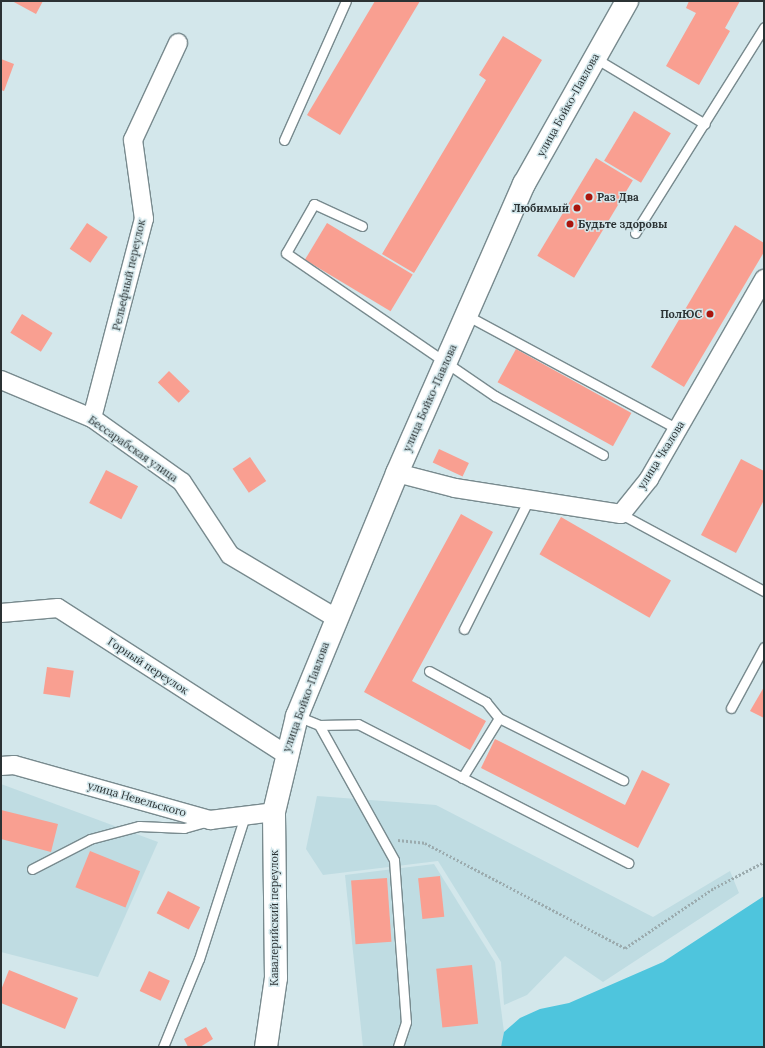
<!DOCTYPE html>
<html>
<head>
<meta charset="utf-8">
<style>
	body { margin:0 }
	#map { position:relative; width:765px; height:1048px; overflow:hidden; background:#d3e7eb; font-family:Lora,serif }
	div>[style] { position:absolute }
	.built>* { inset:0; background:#bfdce2 }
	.water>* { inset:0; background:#4ec5dd }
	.building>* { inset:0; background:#f99f91; transform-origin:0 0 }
	.path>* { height:2.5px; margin-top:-1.25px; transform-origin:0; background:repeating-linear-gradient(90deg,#9babae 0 2px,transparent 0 4px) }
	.roads { filter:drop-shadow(1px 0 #788a8e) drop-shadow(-1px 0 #788a8e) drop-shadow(0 1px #788a8e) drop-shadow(0 -1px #788a8e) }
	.lane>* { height:9px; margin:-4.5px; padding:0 4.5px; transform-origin:4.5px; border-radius:4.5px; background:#fff }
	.street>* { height:18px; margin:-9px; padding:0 9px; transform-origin:9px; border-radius:9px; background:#fff }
	.secondary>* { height:22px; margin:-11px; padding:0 11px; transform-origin:11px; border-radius:11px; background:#fff }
	.dots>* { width:11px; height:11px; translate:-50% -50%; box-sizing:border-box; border:2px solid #d3e7eb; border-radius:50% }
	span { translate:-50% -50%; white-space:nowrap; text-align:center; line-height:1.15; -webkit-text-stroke:3px #d3e7eb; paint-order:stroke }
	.street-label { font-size:11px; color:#2b3234 }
	.poi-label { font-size:11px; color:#2b3234; font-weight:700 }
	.left { translate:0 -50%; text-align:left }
	.right { translate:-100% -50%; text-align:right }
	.frame { position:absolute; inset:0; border:2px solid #2b3234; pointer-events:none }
</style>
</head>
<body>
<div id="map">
	<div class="built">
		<div style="clip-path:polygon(1px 784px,158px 842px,98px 977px,1px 952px)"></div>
		<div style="clip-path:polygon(317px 796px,436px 805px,653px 917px,730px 871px,739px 893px,603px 982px,565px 956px,527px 995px,504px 1005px,501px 962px,438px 861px,323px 875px,306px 849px)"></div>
		<div style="clip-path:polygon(434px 864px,495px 962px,504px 1032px,501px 1047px,363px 1047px,345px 875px)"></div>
	</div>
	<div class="water">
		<div style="clip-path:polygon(764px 896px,764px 1047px,501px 1047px,504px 1032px,520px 1018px,540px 1009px,569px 1003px,663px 962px)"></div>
	</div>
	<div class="building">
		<div style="clip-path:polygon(12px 1px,43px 1px,36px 14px)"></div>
		<div style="clip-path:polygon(375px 1px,420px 1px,340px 135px,307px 115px)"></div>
		<div style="clip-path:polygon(689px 1px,740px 1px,725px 28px,730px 31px,699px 85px,666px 66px,696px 13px,686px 8px)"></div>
		<div style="clip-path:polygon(503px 36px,542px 60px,414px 273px,382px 254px,486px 80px,479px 75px)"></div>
		<div style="clip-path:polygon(1px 59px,14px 64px,4px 91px,1px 90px)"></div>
		<div style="left:634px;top:111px;width:43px;height:58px;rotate:31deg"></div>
		<div style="left:596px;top:158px;width:43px;height:114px;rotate:31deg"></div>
		<div style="left:87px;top:223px;width:25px;height:31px;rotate:34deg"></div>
		<div style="left:327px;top:223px;width:100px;height:43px;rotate:31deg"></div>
		<div style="clip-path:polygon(735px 225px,764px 243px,764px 252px,684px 387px,651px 367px)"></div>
		<div style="left:22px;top:314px;width:36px;height:22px;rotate:32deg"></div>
		<div style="left:516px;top:349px;width:132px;height:38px;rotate:29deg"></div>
		<div style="left:169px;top:371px;width:29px;height:16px;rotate:44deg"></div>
		<div style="left:439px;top:449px;width:33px;height:15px;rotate:25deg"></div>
		<div style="left:250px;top:457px;width:29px;height:21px;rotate:56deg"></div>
		<div style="clip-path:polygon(741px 459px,764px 471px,764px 500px,736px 553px,701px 535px)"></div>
		<div style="left:106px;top:470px;width:36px;height:37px;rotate:27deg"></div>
		<div style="clip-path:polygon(461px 514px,493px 532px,412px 681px,486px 721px,470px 750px,364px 692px)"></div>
		<div style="left:561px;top:517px;width:127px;height:43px;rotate:30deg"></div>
		<div style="left:47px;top:667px;width:27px;height:27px;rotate:8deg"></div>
		<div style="clip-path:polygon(764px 687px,764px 718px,750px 711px)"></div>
		<div style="clip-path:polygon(495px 739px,625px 805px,642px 770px,670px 784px,638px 848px,481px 768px)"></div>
		<div style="clip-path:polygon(1px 810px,58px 824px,51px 852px,1px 839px)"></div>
		<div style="left:90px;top:851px;width:54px;height:39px;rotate:22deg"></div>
		<div style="left:440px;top:876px;width:41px;height:22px;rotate:84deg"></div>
		<div style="left:387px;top:878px;width:64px;height:36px;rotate:86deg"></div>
		<div style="left:168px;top:891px;width:36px;height:25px;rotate:27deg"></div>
		<div style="left:472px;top:965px;width:59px;height:36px;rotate:84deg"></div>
		<div style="clip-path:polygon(9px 970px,78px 998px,65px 1029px,1px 1003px,1px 990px)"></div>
		<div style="left:149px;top:971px;width:23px;height:22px;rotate:25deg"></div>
		<div style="clip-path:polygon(206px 1027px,213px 1039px,200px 1047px,188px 1047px,184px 1039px)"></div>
	</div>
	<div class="path">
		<div style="left:398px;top:840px;width:27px;rotate:6deg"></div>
		<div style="left:425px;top:843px;width:226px;rotate:27.7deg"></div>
		<div style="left:625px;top:948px;width:107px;rotate:-34deg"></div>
		<div style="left:714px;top:888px;width:56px;rotate:-27.5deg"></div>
	</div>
	<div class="roads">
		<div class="lane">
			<div style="left:595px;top:58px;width:128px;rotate:31deg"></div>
			<div style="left:284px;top:140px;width:152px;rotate:-66deg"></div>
			<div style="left:362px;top:226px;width:53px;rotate:-155.4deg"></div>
			<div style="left:314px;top:204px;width:56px;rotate:119.7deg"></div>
			<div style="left:286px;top:253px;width:253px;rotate:34.4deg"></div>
			<div style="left:495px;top:396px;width:123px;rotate:28.6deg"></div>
			<div style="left:635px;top:233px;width:243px;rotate:-57.9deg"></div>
			<div style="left:466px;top:315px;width:241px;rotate:28.3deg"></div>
			<div style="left:621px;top:514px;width:162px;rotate:28.3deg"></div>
			<div style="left:464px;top:629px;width:145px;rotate:-63.4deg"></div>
			<div style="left:429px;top:671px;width:65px;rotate:28.5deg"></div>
			<div style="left:486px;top:702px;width:21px;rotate:51deg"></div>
			<div style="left:731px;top:708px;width:69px;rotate:-61.6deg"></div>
			<div style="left:297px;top:716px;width:24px;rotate:22deg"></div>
			<div style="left:319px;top:725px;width:154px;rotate:60.9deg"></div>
			<div style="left:394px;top:860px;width:162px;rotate:85.8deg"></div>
			<div style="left:406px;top:1022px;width:26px;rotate:108deg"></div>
			<div style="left:319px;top:725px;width:39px;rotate:-1deg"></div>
			<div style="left:358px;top:724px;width:304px;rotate:27.2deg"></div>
			<div style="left:462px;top:778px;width:70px;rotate:-58.3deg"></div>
			<div style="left:499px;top:718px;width:139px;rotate:26.6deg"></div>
			<div style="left:32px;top:869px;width:65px;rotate:-27.3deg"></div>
			<div style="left:90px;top:839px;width:51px;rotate:-14.9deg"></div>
			<div style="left:139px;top:826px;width:45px;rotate:2.5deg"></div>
			<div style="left:184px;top:828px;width:22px;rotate:-16deg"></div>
			<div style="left:163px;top:1047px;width:95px;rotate:-67.8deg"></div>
			<div style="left:199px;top:959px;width:150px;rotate:-72.2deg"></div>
		</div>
		<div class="street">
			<div style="left:1px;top:380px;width:99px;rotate:22.7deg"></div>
			<div style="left:92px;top:418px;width:110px;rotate:35.4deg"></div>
			<div style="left:182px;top:482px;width:87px;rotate:56.7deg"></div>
			<div style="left:230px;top:555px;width:123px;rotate:30.7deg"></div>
			<div style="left:92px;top:418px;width:206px;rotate:-75.4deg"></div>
			<div style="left:144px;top:219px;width:80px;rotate:-97.9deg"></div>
			<div style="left:133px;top:140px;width:107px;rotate:-65.1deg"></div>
			<div style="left:397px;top:473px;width:60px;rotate:14.5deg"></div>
			<div style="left:455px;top:488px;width:168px;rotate:8.9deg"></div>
			<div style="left:621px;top:514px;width:45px;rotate:-51.3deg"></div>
			<div style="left:649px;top:479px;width:231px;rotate:-60.1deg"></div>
			<div style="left:1px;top:613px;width:57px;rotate:-5deg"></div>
			<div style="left:58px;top:608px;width:270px;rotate:32.7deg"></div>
			<div style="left:1px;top:766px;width:13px;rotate:-4deg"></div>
			<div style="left:14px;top:765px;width:204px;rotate:15.7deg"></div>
			<div style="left:210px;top:820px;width:64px;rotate:-7.1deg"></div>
		</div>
		<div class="secondary">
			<div style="left:266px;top:1047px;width:70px;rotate:-81.8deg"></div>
			<div style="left:276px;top:978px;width:166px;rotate:-90.7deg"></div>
			<div style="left:274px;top:812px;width:99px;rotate:-76.5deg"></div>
			<div style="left:297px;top:716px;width:263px;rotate:-67.6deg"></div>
			<div style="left:397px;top:473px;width:316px;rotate:-66.3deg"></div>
			<div style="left:524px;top:184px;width:210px;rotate:-60.6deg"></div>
		</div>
	</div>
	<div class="dots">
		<div style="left:589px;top:197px;background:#a9160e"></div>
		<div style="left:577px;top:208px;background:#a9160e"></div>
		<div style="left:570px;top:224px;background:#a9160e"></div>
		<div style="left:710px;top:314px;background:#a9160e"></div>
	</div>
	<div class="street-label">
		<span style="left:568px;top:105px;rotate:-61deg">улица Бойко-Павлова</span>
		<span style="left:129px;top:275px;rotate:-77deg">Рельефный переулок</span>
		<span style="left:430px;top:398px;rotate:-66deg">улица Бойко-Павлова</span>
		<span style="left:133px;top:449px;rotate:35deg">Бессарабская улица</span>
		<span style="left:661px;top:455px;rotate:-58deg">улица Чкалова</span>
		<span style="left:148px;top:666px;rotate:33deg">Горный переулок</span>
		<span style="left:306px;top:697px;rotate:-70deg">улица Бойко-Павлова</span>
		<span style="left:137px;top:799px;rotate:16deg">улица Невельского</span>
		<span style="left:274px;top:918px;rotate:-90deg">Кавалерийский переулок</span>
	</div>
	<div class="poi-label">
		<span class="left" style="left:597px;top:197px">Раз Два</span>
		<span class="right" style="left:569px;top:208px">Любимый</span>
		<span class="left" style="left:578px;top:224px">Будьте здоровы</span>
		<span class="right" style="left:702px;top:314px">ПолЮС</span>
	</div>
	<div class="frame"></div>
</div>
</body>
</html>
